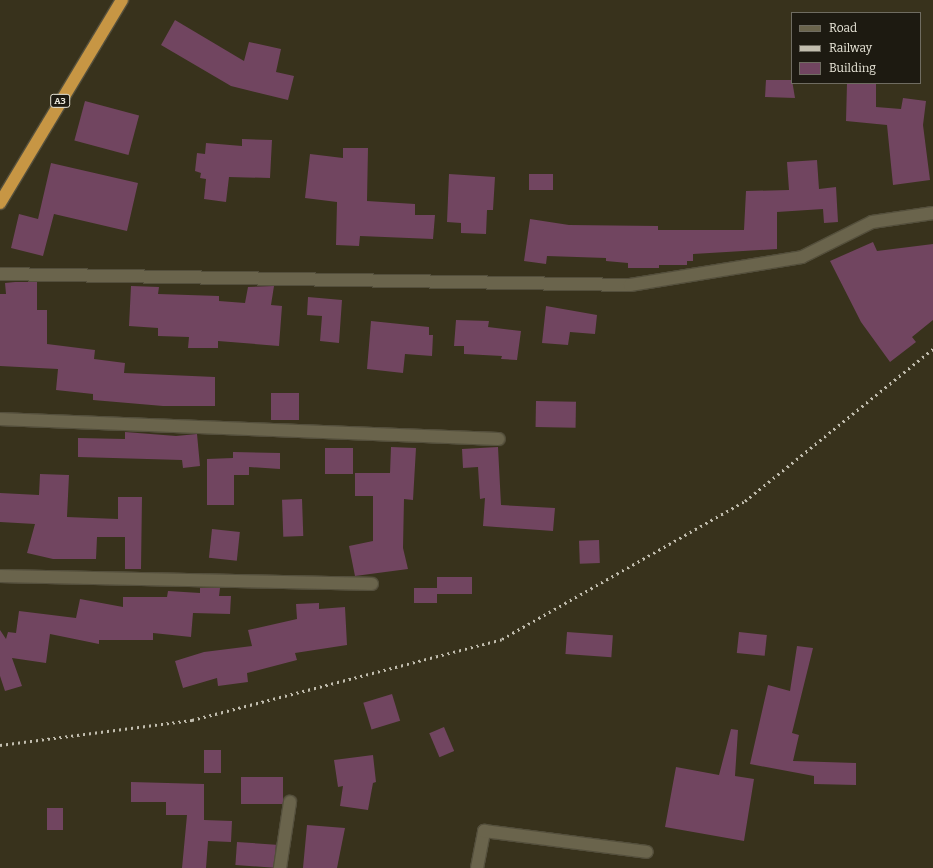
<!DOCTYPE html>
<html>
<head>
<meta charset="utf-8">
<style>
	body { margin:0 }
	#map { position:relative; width:933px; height:868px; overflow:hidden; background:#38321c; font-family:Bitter,serif }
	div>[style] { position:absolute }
	.building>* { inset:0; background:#714560; transform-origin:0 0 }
	.roads { filter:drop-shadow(1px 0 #544f3c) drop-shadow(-1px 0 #544f3c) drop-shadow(0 1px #544f3c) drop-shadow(0 -1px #544f3c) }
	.minor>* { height:12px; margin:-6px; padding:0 6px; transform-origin:6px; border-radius:6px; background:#6a644c }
	.highway>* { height:12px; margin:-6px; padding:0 6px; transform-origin:6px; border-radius:6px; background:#c79644 }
	.rail>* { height:3px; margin-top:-1.5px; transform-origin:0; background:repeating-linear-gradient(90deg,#c1bdae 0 2px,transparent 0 6px) }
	span { translate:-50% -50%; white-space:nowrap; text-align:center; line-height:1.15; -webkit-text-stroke:4px #1d1a11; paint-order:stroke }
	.shield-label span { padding:1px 3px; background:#1d1a11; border:1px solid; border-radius:3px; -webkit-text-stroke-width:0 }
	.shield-label { font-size:9px; color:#eae7da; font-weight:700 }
	.legend { position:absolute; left:791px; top:12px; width:130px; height:72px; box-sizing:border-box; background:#1d1a11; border:1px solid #6f6c61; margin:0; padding:5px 7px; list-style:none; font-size:12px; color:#eae7da }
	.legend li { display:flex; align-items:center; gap:8px; height:20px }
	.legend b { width:20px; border:1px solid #6f6c61 }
</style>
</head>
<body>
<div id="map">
	<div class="building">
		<div style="clip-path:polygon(175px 20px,244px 61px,249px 42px,281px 49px,276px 72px,294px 76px,288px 100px,231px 86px,161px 45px)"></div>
		<div style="clip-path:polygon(766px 80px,792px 80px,795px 98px,765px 97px)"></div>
		<div style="clip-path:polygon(847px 83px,876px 83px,876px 107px,901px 109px,903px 98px,926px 101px,923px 125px,930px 180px,893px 185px,887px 125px,846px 121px)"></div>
		<div style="left:85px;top:101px;width:56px;height:41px;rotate:15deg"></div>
		<div style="clip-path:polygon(242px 139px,272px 140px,270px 178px,229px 177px,226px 202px,204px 199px,206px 179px,200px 178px,201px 173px,195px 171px,197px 153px,205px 154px,206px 143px,242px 146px)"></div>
		<div style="clip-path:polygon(343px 148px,368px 148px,367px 201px,415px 204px,415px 215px,435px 215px,433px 239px,360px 236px,359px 246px,336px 245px,337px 202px,305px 198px,310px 154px,343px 158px)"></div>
		<div style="clip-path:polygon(817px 160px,819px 189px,836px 187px,838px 222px,824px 223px,823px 209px,777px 212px,777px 249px,693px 254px,693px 261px,687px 261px,687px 265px,659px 265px,659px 268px,628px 268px,628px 263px,606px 261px,606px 258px,547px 256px,546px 264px,524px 261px,530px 219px,569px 225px,658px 226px,658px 230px,744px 230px,746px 191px,789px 190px,787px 162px)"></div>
		<div style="clip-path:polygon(51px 163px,138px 183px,127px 231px,54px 214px,43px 256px,11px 248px,19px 214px,38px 219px)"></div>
		<div style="clip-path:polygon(449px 174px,495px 177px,493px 210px,487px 210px,486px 234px,461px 233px,461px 223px,447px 222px)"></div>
		<div style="left:529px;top:174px;width:24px;height:16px"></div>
		<div style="clip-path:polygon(873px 242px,877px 251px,933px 244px,933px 320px,912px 337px,916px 342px,890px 362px,861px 322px,830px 261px)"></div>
		<div style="clip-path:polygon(15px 282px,37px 282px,37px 310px,47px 310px,47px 344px,95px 350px,94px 359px,125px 363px,124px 373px,215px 377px,215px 406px,163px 406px,93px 400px,93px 394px,56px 390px,58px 369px,0 366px,0 294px,6px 294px,5px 283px)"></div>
		<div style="clip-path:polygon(131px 286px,159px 287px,158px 294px,219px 296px,219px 301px,245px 303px,248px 287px,274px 286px,271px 305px,282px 306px,279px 346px,218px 341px,218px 348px,188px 348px,189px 337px,158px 336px,158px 328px,129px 326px)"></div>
		<div style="clip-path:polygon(308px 297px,342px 300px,339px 343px,320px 341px,322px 316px,307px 315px)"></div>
		<div style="clip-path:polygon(546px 306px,597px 315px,595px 334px,570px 332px,568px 345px,542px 343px)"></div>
		<div style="clip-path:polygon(456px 320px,489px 321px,488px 327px,521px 331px,517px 360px,501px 359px,502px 356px,464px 354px,464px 346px,454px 346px)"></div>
		<div style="clip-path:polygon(371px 321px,429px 327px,429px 335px,433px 335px,432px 356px,405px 354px,403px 373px,367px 369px)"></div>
		<div style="left:271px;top:393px;width:28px;height:27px"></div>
		<div style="left:536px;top:401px;width:40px;height:26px;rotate:1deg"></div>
		<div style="clip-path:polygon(125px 432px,176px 436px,197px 434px,200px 466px,183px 468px,182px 460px,78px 457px,78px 438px,125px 439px)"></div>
		<div style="clip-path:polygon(391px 447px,416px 448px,413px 500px,404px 499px,403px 548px,408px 569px,355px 576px,349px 546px,373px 541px,373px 496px,355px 496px,355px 473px,390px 473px)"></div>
		<div style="clip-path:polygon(498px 447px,501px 505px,555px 508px,553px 531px,483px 526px,485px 498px,480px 499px,478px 467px,463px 468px,462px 449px)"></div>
		<div style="left:325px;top:448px;width:28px;height:26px"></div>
		<div style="clip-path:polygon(233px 452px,280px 453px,280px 469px,249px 467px,249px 475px,234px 475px,234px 505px,207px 505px,207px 459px,233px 458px)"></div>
		<div style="clip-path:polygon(40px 474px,69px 475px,67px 517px,118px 519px,118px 497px,142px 497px,141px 569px,125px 569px,125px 537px,97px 537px,96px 559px,53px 559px,27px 553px,35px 524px,0 522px,0 493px,39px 495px)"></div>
		<div style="left:302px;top:499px;width:37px;height:20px;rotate:88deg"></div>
		<div style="left:212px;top:529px;width:28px;height:29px;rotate:6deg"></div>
		<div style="left:599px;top:540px;width:23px;height:20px;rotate:88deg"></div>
		<div style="left:472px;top:577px;width:17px;height:35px;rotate:90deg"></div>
		<div style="clip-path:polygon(200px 588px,220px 588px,219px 596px,231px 596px,230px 614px,193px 613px,191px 637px,153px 633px,153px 640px,99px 640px,99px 644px,50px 634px,46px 663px,12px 658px,22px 686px,5px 691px,0 676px,0 630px,6px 639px,8px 632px,16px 633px,19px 611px,76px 618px,80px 599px,123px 607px,123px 597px,167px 597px,168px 591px,200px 593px)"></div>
		<div style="left:414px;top:588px;width:23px;height:15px"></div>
		<div style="clip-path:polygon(319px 603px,319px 609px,345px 607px,347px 645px,295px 653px,297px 660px,247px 673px,248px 682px,218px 686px,217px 678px,183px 688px,175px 661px,204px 652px,252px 646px,248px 630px,297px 619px,296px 604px)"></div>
		<div style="left:567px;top:632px;width:46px;height:22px;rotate:4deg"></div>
		<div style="left:739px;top:632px;width:28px;height:21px;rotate:6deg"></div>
		<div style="clip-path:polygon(797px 646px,813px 648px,792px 733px,799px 735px,793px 761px,856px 763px,856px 785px,814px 784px,814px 776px,750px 764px,768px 685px,790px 691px)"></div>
		<div style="left:392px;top:694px;width:28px;height:30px;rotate:73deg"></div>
		<div style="left:444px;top:727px;width:26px;height:16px;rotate:67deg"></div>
		<div style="clip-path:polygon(731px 729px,738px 730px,735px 776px,754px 779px,744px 841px,665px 827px,676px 767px,719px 775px)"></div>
		<div style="left:204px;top:750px;width:17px;height:23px"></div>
		<div style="clip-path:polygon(373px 755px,376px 782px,373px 783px,368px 810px,340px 806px,343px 786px,338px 787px,334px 760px)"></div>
		<div style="left:241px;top:777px;width:42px;height:27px"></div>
		<div style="clip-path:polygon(131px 782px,204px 784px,204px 820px,232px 821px,231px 842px,208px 841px,206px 868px,182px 868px,187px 815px,166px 815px,166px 802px,131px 802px)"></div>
		<div style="left:47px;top:808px;width:16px;height:22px"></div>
		<div style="clip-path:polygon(307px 825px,345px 828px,337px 868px,303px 868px)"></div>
		<div style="left:237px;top:842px;width:39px;height:23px;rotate:4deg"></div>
	</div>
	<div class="roads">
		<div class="minor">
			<div style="left:0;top:274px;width:630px;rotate:1deg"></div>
			<div style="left:630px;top:285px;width:174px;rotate:-9.2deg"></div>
			<div style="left:802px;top:257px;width:78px;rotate:-26.6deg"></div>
			<div style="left:872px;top:222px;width:62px;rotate:-8.4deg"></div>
			<div style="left:0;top:419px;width:499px;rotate:2.3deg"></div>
			<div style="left:0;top:576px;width:372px;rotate:1.2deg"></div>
			<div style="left:280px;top:868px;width:67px;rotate:-81.4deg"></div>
			<div style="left:477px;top:868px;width:38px;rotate:-79deg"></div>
			<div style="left:484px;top:831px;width:164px;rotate:7.3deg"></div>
		</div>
		<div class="highway">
			<div style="left:0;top:203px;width:237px;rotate:-59deg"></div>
		</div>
	</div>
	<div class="rail">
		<div style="left:0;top:745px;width:194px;rotate:-7.4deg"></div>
		<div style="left:192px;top:720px;width:320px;rotate:-14.6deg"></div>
		<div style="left:502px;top:639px;width:279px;rotate:-29.6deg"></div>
		<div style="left:745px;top:501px;width:242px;rotate:-39deg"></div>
	</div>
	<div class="shield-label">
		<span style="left:60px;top:101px">A3</span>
	</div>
	<ul class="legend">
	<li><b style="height:5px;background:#6a644c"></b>Road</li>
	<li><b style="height:5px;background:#c1bdae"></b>Railway</li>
	<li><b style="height:11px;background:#714560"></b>Building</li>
	</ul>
</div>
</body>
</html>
